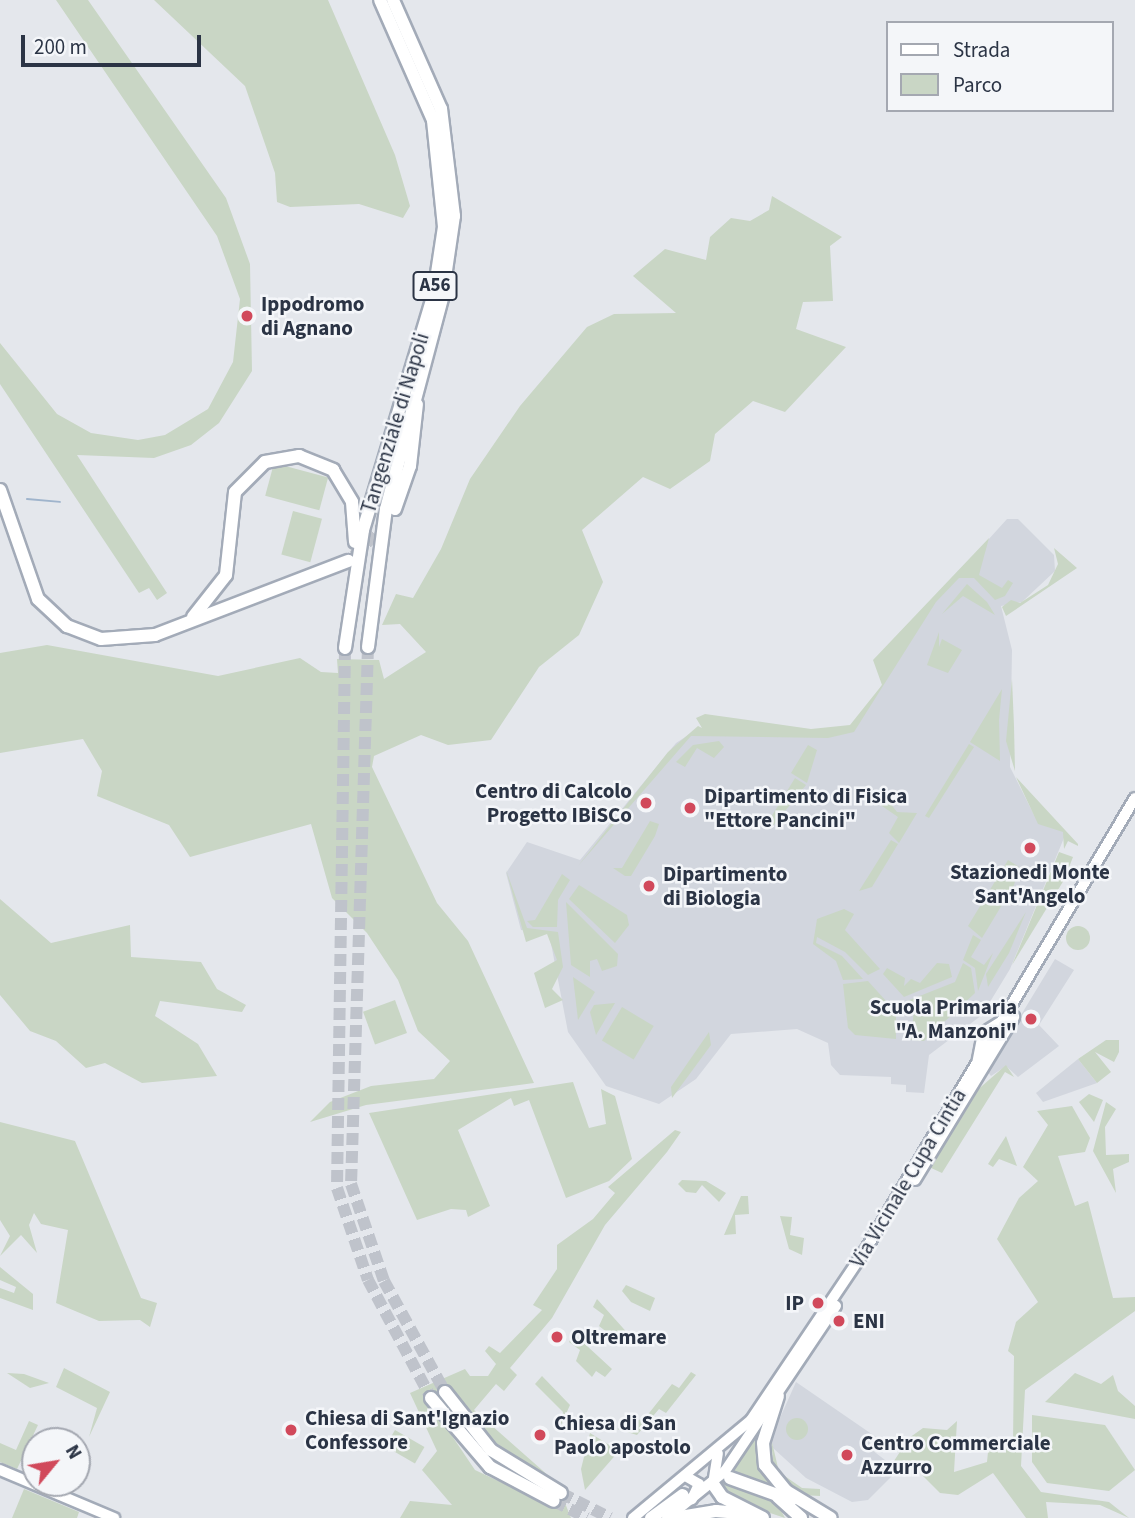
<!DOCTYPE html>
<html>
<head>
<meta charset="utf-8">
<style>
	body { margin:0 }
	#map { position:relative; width:1135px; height:1518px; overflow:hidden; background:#e4e7ec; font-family:"Source Sans 3",sans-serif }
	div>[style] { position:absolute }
	.built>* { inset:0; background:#d2d6de }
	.green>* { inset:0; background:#c9d6c5; transform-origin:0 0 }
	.round { border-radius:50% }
	.stream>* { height:2px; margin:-1px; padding:0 1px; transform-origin:1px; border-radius:1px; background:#9fb4cc }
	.highway-tunnel>* { height:12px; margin-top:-6px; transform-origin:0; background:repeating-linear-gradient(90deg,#bfc3cb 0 12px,transparent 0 18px) }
	.roads { filter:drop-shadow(2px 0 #a3abb8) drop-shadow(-2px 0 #a3abb8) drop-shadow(0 2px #a3abb8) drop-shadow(0 -2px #a3abb8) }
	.major>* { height:10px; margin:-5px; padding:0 5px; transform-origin:5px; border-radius:5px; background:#fff }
	.highway>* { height:12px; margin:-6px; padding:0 6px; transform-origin:6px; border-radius:6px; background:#fff }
	.dots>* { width:19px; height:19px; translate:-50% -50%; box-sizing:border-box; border:4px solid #f4f6f9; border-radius:50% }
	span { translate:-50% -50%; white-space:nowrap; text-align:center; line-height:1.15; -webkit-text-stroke:5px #f4f6f9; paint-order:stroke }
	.shield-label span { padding:2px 5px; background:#f4f6f9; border:2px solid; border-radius:5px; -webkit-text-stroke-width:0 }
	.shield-label { font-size:19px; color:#2b3445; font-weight:700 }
	.poi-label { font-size:21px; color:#2b3445; font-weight:700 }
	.left { translate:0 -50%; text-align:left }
	.right { translate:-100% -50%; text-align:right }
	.street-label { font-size:21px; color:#2b3445 }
	.legend { position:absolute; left:886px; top:21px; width:228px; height:91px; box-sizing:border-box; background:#f4f6f9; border:2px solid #a4a8b1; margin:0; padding:9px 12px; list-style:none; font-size:21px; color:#2b3445 }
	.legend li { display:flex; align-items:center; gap:14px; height:35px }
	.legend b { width:35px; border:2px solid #a4a8b1 }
	.north { position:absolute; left:21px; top:1427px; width:70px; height:70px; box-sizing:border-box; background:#f4f6f9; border:2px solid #a4a8b1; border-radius:50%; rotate:60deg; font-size:19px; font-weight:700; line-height:28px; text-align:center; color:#2b3445 }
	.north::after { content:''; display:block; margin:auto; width:24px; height:32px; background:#d1495b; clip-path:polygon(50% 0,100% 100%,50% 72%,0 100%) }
	.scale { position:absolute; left:21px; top:35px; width:180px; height:32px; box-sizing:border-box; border:4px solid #2b3445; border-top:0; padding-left:9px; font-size:21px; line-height:24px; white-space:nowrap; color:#2b3445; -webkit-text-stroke:5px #f4f6f9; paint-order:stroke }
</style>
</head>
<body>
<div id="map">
	<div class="built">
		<div style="clip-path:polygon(1007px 519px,1018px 519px,1054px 555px,1055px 571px,1022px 602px,1001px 606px,1012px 650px,1010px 767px,1034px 815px,1066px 833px,1010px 969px,982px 1015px,929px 1055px,924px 1093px,906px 1092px,906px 1085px,891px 1084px,891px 1077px,840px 1075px,831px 1065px,828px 1043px,797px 1029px,731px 1034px,696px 1079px,659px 1104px,606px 1086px,568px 1032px,549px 933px,521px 930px,506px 873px,527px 842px,580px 860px,676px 743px,696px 730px,769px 734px,850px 726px,868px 708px,931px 603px)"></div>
		<div style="clip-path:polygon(1055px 959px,1074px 970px,1039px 1025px,1059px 1046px,1018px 1077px,1006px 1066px,991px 1076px,987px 1071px)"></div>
		<div style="clip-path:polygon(1078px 1059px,1097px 1083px,1043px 1102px,1036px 1093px)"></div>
		<div style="clip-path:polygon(796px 1382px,876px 1437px,872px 1450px,898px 1470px,868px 1500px,852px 1502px,806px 1478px,773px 1448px,771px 1438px)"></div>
	</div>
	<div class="green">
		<div style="clip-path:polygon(56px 0,88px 0,226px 198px,250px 264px,252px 371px,219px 423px,191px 445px,154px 458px,77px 455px,167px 593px,157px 600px,149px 588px,139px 593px,0 384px,0 343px,57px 414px,91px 433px,138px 440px,165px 435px,208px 409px,233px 362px,240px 299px,217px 236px)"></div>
		<div style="clip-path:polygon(154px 0,328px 0,395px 155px,410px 206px,403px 218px,359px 204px,290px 207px,277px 202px,275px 173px,245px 86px)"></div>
		<div style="clip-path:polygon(772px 196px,842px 237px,830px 246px,833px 301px,803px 302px,796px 329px,846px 347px,785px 412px,753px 401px,715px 434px,710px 461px,670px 489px,643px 477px,582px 530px,603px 582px,579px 635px,539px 667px,491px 740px,448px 745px,421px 735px,374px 756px,372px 767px,437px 903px,468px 941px,534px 1083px,366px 1105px,310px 1122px,330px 1102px,371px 1086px,434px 1079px,450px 1061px,418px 1031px,398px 980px,367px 933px,332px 898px,311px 824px,190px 857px,169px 825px,97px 796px,102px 771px,83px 739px,0 753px,0 653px,47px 645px,218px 676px,300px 658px,321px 672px,338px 673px,337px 659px,379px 660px,384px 679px,426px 652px,400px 624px,382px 625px,396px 594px,413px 598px,441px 549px,470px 479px,520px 406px,587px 327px,614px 314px,676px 313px,633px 276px,665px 249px,706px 260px,710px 237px,731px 218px,750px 221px,769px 210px)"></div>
		<div style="left:274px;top:463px;width:56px;height:34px;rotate:15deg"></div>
		<div style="left:293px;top:511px;width:30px;height:45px;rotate:15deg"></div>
		<div style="clip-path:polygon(989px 538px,979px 575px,1002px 588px,1008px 580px,1013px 583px,1005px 596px,995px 600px,974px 578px,959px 578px,936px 602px,854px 732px,828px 738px,691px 736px,578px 866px,668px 752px,698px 726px,702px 728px,696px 718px,705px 714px,811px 729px,850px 725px,882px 685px,873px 660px)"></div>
		<div style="clip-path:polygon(1054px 548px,1077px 568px,1006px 616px,1002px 607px,1011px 600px,1020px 603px,1048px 585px,1058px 564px)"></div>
		<div style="clip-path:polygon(967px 584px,987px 602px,995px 615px,963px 596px,942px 614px)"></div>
		<div style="clip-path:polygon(939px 632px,939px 647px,942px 639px,962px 650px,948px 673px,927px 665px)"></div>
		<div style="clip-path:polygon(1012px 679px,1014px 726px,1015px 771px,1006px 741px)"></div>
		<div style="clip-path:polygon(1002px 689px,999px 720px,1000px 761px,970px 742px)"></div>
		<div style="clip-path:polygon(719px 741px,724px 747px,714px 758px,697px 748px,685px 767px,676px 762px,693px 745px)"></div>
		<div style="clip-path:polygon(969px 744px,974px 747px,929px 818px,925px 816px)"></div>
		<div style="clip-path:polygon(808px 745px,817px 750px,807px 783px,791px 773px)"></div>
		<div style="clip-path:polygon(1016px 777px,1078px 844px,1078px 846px,1068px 841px,1064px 849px,1063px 832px,1038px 824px)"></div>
		<div style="clip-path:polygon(795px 778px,806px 785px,773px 826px,768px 822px)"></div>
		<div style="clip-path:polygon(883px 794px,897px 812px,917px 813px,899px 843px,889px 833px,898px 817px,879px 804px)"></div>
		<div style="clip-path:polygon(650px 821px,659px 824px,655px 836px,631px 876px,625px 876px,613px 868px,622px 868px)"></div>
		<div style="clip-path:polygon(891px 840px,898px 844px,872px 887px,859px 891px)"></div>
		<div style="clip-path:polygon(1059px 852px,1073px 857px,1064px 880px,1012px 965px)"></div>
		<div style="clip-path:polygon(1008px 860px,1019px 867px,1014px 885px,982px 938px,968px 926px)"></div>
		<div style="clip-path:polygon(506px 870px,527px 928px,558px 932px,563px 967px,552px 989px,563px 1000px,545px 1008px,534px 973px,557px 960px,547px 934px,526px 942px)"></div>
		<div style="clip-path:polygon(562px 874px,570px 880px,558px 900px,557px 927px,533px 927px,527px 921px,535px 920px)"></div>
		<div style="clip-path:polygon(579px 885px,627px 915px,629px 925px,615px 943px,569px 899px)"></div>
		<div style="clip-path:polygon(0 899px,51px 943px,130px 925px,131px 957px,201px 962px,217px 989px,246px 1005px,242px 1012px,160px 1001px,155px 1016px,198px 1044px,217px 1076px,142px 1083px,105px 1063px,86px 1068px,56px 1041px,30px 1031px,0 995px)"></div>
		<div style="clip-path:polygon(566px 902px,618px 954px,617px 966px,602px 971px,597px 959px,590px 961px,590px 977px,571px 965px)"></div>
		<div style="clip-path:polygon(844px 909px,854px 914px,845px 930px,880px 969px,868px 975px,845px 952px,817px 937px,816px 943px,842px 956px,863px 979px,843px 980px,836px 961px,813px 944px,817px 919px)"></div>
		<div style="clip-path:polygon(1026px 912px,1009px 953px,988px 987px,986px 974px)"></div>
		<div class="round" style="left:1066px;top:926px;width:24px;height:24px"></div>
		<div style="clip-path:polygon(973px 935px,981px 940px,971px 957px,984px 965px,993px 953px,978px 991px,975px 968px,963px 960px)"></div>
		<div style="clip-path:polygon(937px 963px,949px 964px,952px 977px,904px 997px,883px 974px,887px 968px,905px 978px,904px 986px,911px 979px,920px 983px)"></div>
		<div style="clip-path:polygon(963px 963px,971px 968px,975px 993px,924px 1041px,911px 1040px,914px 1009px,907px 1001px,955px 982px)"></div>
		<div style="clip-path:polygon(573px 977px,595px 992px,578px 1020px)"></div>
		<div style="clip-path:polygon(868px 981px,896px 1012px,896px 1039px,855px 1035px,848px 1028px,843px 984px)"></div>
		<div style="left:395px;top:1000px;width:35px;height:34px;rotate:70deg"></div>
		<div style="clip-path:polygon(615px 1003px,596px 1035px,590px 1012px,594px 1005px)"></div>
		<div style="left:622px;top:1007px;width:37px;height:39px;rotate:31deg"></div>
		<div style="clip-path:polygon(709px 1032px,711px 1045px,672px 1098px,671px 1087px)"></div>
		<div style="clip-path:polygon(1106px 1040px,1119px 1040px,1119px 1052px,1114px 1062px,1095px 1052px,1111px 1072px,1097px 1083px,1078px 1059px)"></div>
		<div style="clip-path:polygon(1006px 1065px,1014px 1077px,1005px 1072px,942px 1173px,929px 1167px,974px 1093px)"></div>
		<div style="clip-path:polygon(573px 1082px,589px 1128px,606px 1124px,601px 1089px,615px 1096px,632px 1159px,609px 1181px,566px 1198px,529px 1100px,514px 1106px,511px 1098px,458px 1130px,490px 1206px,468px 1217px,466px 1210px,451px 1209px,417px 1220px,369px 1113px)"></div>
		<div style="clip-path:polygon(1089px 1094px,1103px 1100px,1094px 1122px,1079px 1102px)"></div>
		<div style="clip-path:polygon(1106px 1102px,1116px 1109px,1105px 1127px,1106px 1155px,1129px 1154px,1129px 1162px,1113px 1169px,1116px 1193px,1093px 1151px)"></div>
		<div style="clip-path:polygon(1072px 1106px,1090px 1138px,1085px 1152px,1058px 1156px,1075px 1206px,1088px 1201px,1113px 1298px,1135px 1297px,1135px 1311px,1025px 1390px,1021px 1466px,1041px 1492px,1109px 1502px,1129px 1518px,1100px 1505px,1046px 1502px,1048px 1518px,1026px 1518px,993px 1473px,958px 1495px,940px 1493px,907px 1460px,899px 1470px,892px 1464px,909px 1438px,923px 1428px,947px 1430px,957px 1421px,954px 1472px,987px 1462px,988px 1452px,1013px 1442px,1014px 1356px,1008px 1351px,1016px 1322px,1038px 1302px,997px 1239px,1019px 1198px,1038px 1181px,1023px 1167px,1048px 1125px,1037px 1111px)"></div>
		<div style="clip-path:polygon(0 1122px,75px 1141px,141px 1298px,157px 1303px,150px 1327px,140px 1320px,99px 1321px,56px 1303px,68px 1230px,41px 1224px,34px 1213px,29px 1225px,37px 1253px,21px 1235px,0 1256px,10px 1236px,0 1220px)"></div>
		<div style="clip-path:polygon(675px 1130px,681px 1132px,667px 1152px,605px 1225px,552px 1318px,510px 1368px,517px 1375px,504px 1391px,496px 1384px,474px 1410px,559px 1485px,497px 1447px,446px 1387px,439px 1396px,425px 1396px,475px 1470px,551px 1506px,561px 1493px,571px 1518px,400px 1518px,410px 1501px,452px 1505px,422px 1470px,437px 1451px,410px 1393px,465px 1369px,470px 1376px,488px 1376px,496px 1364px,485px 1351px,489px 1346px,500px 1353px,542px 1310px,533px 1305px,557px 1269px,557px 1245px,593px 1219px,615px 1193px,608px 1187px)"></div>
		<div style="clip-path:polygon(1006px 1136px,1017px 1166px,999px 1159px,993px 1167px,988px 1164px)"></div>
		<div style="clip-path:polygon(682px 1180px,706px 1181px,726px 1193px,719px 1202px,702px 1185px,696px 1193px,686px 1192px,678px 1184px)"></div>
		<div style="clip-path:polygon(741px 1196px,748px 1196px,749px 1214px,735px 1215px,736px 1234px,724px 1235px)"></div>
		<div style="clip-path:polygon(780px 1216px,792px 1217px,790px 1235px,804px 1238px,802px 1255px,789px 1249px)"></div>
		<div style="clip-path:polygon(0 1267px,33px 1294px,33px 1310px,0 1298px,0 1288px,14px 1293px,16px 1287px,0 1280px)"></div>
		<div style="clip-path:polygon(626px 1285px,655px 1298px,650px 1311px,631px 1302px,622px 1291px)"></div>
		<div style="clip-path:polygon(597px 1299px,631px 1337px,626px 1347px,599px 1326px,604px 1315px,593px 1307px)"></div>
		<div style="clip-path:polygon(574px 1334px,612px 1369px,605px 1377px,596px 1371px,592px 1377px,576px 1361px,580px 1350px,569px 1342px)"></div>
		<div style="clip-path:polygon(64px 1368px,110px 1392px,89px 1437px,97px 1408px,56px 1387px)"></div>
		<div style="clip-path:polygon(691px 1372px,696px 1375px,666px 1413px,659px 1409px,637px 1435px,617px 1429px,646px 1417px,672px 1384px,679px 1388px)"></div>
		<div style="clip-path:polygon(7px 1373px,24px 1374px,49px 1383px,30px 1388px)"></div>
		<div style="clip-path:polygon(1075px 1373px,1101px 1384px,1113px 1375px,1118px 1391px,1135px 1406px,1135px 1419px,1045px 1402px)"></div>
		<div style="clip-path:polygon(542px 1376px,570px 1405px,560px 1427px,563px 1412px,535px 1384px)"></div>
		<div style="clip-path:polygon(1032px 1415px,1105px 1425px,1135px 1470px,1109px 1491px,1047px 1483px,1032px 1462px)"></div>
		<div class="round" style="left:786px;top:1418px;width:22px;height:22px"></div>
		<div style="clip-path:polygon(29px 1421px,38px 1425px,17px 1469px,0 1462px,0 1443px,16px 1450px)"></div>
		<div style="clip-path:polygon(763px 1426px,760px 1443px,782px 1494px,731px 1473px,775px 1499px,785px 1518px,743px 1504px,718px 1484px)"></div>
		<div style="left:395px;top:1430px;width:34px;height:19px;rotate:30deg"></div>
		<div style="clip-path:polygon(590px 1433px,619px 1451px,585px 1490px,581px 1469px)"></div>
		<div style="clip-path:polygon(771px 1438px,779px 1472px,802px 1488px,820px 1489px,820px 1496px,801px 1495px,774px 1474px)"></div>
		<div style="clip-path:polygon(24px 1489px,79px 1512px,77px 1518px,12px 1518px)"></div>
	</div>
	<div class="stream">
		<div style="left:27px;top:499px;width:33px;rotate:5deg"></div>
	</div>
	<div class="highway-tunnel">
		<div style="left:354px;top:556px;width:45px;rotate:-45.9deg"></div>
		<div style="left:368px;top:647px;width:537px;rotate:91.81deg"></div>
		<div style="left:351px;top:1184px;width:102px;rotate:71.2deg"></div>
		<div style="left:384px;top:1281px;width:127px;rotate:61.2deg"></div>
		<div style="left:345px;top:648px;width:540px;rotate:90.85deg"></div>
		<div style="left:337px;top:1188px;width:97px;rotate:71.4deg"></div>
		<div style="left:368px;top:1280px;width:134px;rotate:61.9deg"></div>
		<div style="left:561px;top:1493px;width:55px;rotate:27deg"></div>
		<div style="left:554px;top:1501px;width:37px;rotate:27deg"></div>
	</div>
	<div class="roads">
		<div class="major">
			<div style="left:977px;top:1064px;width:32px;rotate:-79deg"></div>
			<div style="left:983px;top:1033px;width:22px;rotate:-32deg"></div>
			<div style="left:915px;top:1180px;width:191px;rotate:-58.7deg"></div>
			<div style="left:0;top:1470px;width:124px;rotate:22.8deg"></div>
			<div style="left:687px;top:1477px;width:14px;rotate:30deg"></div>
			<div style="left:699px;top:1484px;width:17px;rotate:115deg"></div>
			<div style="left:713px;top:1484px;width:31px;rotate:-81deg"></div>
			<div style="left:633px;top:1518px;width:153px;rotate:-39.7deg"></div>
			<div style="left:751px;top:1420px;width:206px;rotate:-56.1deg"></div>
			<div style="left:866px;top:1249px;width:525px;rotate:-59.19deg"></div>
			<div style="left:667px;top:1518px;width:75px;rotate:-39deg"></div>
			<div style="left:725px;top:1471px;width:199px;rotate:-56.1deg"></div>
		</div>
		<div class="highway">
			<div style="left:0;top:490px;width:115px;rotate:70.8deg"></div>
			<div style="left:38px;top:599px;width:40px;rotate:43deg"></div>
			<div style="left:67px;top:626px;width:36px;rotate:21deg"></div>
			<div style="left:101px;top:639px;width:54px;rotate:-4.2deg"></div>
			<div style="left:155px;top:635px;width:207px;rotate:-21deg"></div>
			<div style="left:395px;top:509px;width:46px;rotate:-70.8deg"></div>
			<div style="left:410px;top:466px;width:62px;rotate:-83.6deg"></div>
			<div style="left:193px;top:617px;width:53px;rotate:-51.8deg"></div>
			<div style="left:226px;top:575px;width:83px;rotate:-83.8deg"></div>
			<div style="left:235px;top:492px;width:42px;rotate:-45deg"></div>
			<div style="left:265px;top:462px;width:35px;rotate:-10deg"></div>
			<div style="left:299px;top:456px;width:37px;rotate:22deg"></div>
			<div style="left:333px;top:470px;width:37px;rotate:59deg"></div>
			<div style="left:352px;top:502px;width:40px;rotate:85.7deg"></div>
			<div style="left:368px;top:647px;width:139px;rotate:-82.6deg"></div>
			<div style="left:386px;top:509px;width:218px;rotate:-75.1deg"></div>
			<div style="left:442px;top:298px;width:83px;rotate:-81.7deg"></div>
			<div style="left:454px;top:216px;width:108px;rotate:-96.9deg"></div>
			<div style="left:441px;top:109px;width:119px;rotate:-113.8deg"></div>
			<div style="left:345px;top:648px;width:119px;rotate:-81.3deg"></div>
			<div style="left:363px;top:530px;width:247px;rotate:-73.3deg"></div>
			<div style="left:434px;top:293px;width:67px;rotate:-81.4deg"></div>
			<div style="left:444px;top:227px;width:108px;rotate:-95.9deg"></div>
			<div style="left:433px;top:120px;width:131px;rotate:-113.8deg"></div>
			<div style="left:445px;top:1392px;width:74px;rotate:51.6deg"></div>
			<div style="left:491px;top:1450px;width:82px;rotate:31.6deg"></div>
			<div style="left:778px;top:1396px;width:49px;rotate:107.7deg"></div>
			<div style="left:763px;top:1443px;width:22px;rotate:85deg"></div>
			<div style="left:765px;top:1465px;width:33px;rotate:51deg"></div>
			<div style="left:786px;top:1491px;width:52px;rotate:31deg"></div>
			<div style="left:431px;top:1398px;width:91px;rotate:49.5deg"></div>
			<div style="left:490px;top:1467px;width:72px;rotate:28deg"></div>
			<div style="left:730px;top:1478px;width:65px;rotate:19.8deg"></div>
			<div style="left:713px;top:1484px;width:16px;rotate:55deg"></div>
			<div style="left:722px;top:1497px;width:46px;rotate:27.1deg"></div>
			<div style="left:778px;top:1497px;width:31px;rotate:42deg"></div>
			<div style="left:651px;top:1518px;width:39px;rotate:-36deg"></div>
			<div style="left:674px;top:1518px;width:43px;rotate:-9.5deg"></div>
			<div style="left:716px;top:1511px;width:38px;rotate:5deg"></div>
		</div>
	</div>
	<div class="dots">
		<div style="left:247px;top:316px;background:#d1495b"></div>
		<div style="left:646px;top:803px;background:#d1495b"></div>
		<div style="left:690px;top:808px;background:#d1495b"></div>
		<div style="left:1030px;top:848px;background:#d1495b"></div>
		<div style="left:649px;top:886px;background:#d1495b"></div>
		<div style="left:1031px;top:1019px;background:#d1495b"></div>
		<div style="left:818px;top:1303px;background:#d1495b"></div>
		<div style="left:839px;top:1321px;background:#d1495b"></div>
		<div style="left:557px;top:1337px;background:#d1495b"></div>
		<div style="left:291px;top:1430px;background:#d1495b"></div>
		<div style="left:540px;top:1435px;background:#d1495b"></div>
		<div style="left:847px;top:1455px;background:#d1495b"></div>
	</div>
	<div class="shield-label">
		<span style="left:435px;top:286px">A56</span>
	</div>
	<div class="poi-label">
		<span class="left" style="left:261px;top:316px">Ippodromo<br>di Agnano</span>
		<span class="right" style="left:632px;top:803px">Centro di Calcolo<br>Progetto IBiSCo</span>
		<span class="left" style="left:704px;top:808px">Dipartimento di Fisica<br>"Ettore Pancini"</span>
		<span style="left:1030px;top:884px">Stazionedi Monte<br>Sant'Angelo</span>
		<span class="left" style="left:663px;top:886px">Dipartimento<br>di Biologia</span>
		<span class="right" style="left:1017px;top:1019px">Scuola Primaria<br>"A. Manzoni"</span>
		<span class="right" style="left:804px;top:1303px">IP</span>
		<span class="left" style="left:853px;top:1321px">ENI</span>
		<span class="left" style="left:571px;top:1337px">Oltremare</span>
		<span class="left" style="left:305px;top:1430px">Chiesa di Sant'Ignazio<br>Confessore</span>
		<span class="left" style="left:554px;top:1435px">Chiesa di San<br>Paolo apostolo</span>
		<span class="left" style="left:861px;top:1455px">Centro Commerciale<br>Azzurro</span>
	</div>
	<div class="street-label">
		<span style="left:395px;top:423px;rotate:-73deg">Tangenziale di Napoli</span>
		<span style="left:908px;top:1178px;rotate:-59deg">Via Vicinale Cupa Cintia</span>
	</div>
	<ul class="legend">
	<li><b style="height:9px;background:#fff"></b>Strada</li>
	<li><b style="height:19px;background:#c9d6c5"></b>Parco</li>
	</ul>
	<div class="north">N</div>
	<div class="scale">200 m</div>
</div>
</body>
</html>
